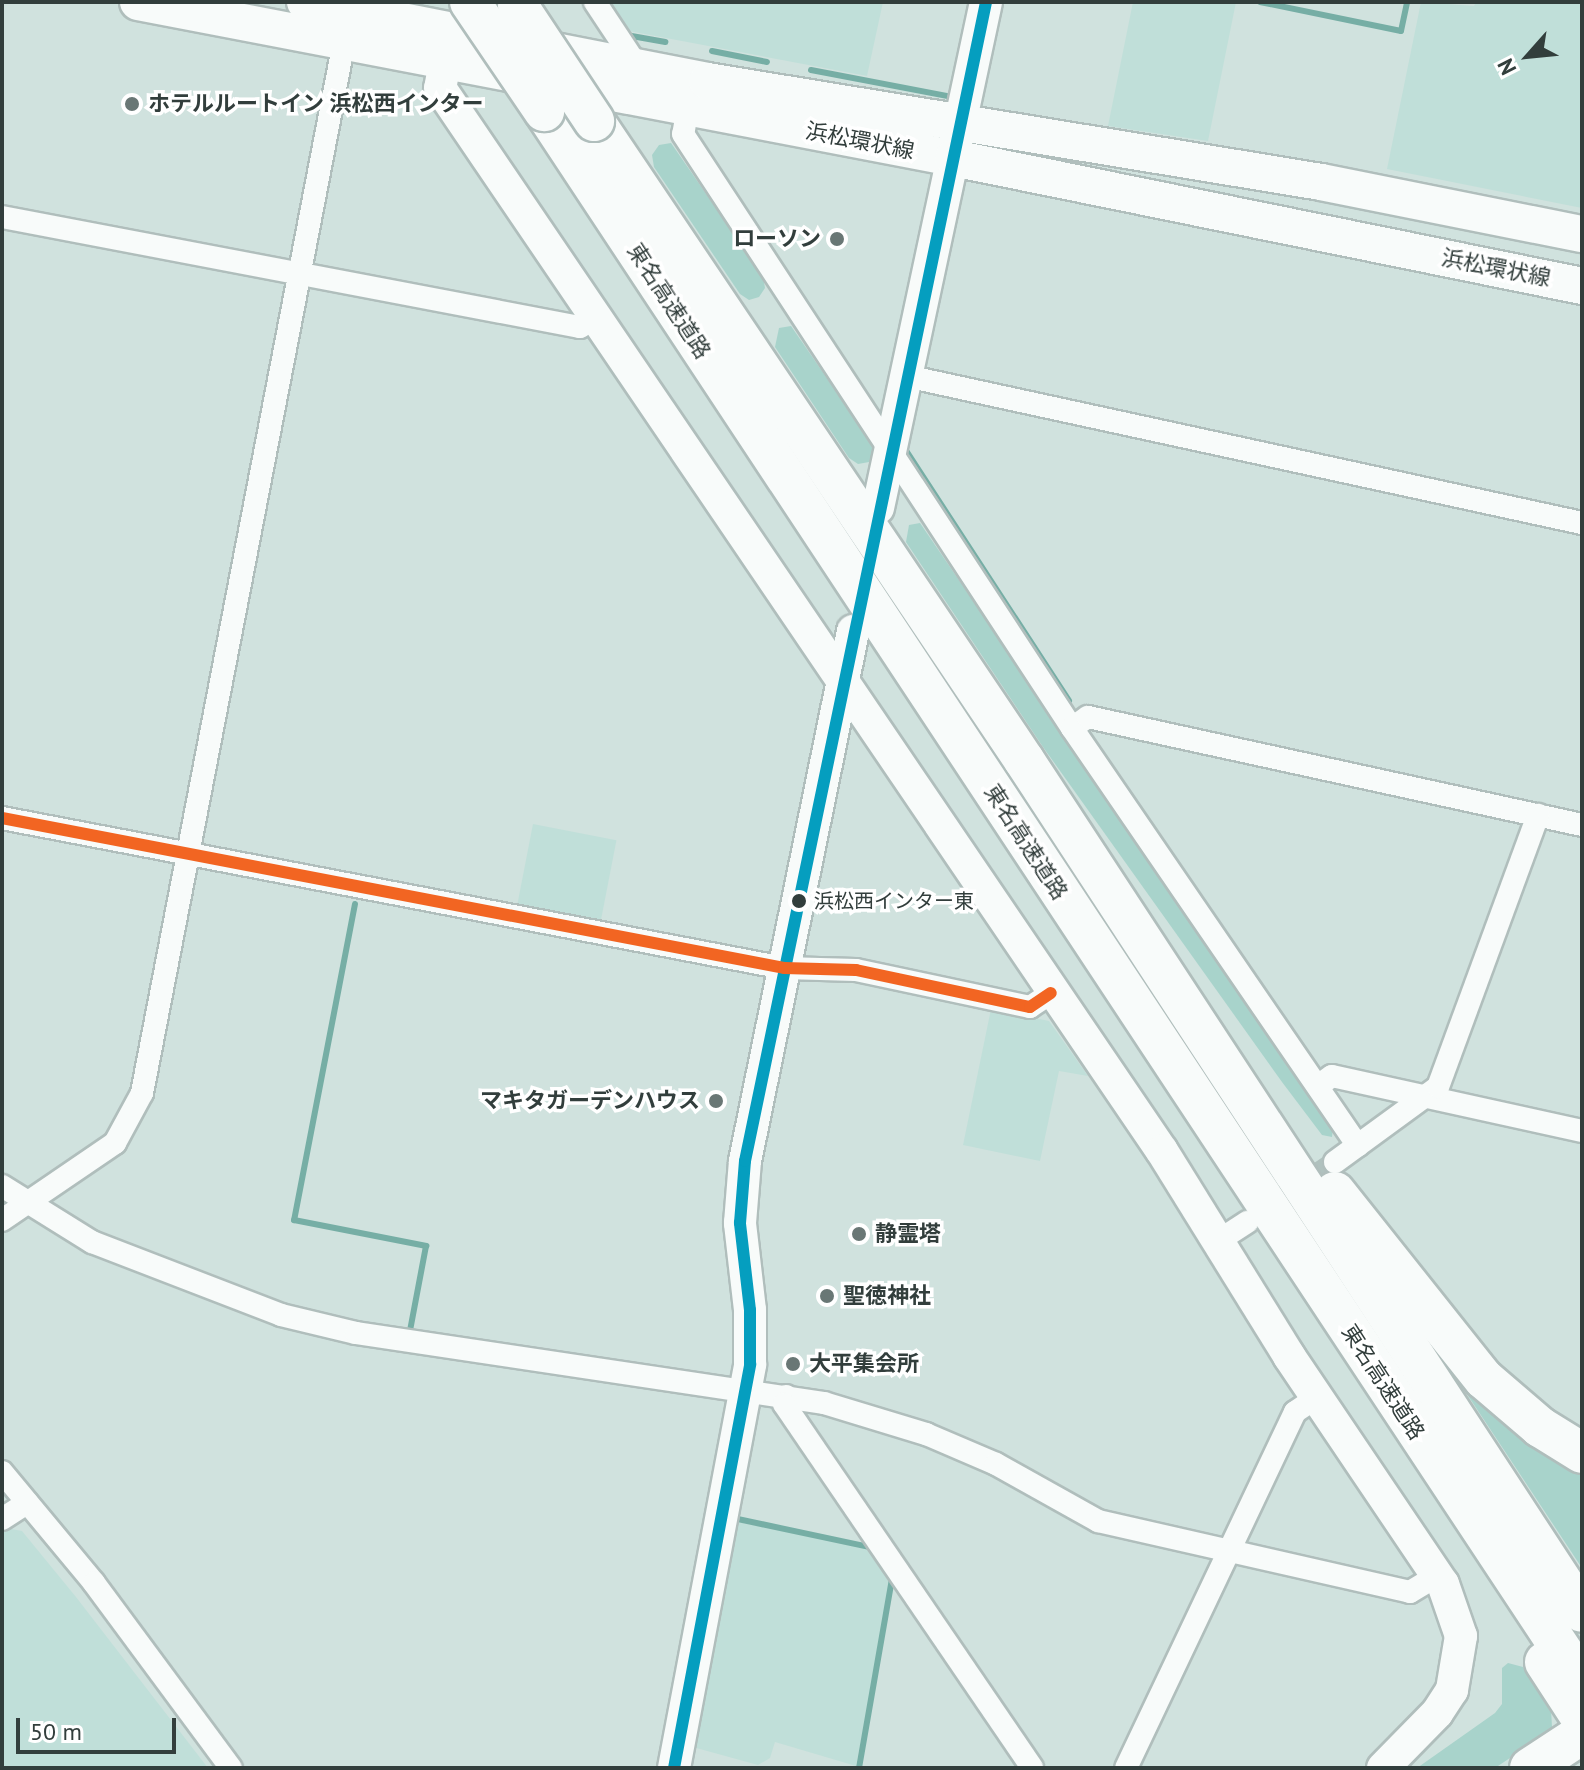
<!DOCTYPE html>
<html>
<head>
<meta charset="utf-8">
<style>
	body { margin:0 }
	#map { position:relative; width:1584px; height:1770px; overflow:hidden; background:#d0e2de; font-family:"PT Sans","Noto Sans JP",sans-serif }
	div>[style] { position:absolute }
	.built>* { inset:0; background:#c0dfd9; transform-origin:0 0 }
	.green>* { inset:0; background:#a8d3cb }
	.stream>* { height:6px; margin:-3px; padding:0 3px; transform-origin:3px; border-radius:3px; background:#76aea5 }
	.street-tunnel>* { height:22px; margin-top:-11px; transform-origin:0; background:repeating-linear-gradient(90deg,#b0c1be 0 22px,transparent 0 33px) }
	.roads { filter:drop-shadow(2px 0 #b0bebc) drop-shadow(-2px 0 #b0bebc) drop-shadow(0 2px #b0bebc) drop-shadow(0 -2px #b0bebc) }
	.street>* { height:22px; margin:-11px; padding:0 11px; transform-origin:11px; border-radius:11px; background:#f8fbfa }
	.secondary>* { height:32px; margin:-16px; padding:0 16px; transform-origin:16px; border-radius:16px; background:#f8fbfa }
	.primary>* { height:36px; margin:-18px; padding:0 18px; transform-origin:18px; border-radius:18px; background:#f8fbfa }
	.highway>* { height:40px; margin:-20px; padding:0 20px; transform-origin:20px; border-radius:20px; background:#f8fbfa }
	.bridges { filter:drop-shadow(2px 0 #b0bebc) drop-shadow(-2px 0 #b0bebc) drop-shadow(0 2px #b0bebc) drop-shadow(0 -2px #b0bebc) }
	.highway-bridge>* { height:40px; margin:-20px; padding:0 20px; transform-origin:20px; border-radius:20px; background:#f8fbfa }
	.bus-1>* { height:12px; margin:-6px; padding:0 6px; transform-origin:6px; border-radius:6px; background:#059ebf }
	.bus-2>* { height:12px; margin:-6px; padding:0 6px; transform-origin:6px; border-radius:6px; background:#f26522 }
	.dots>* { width:22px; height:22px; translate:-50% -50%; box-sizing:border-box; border:4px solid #fff; border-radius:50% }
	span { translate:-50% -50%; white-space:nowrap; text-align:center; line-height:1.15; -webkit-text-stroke:7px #fff; paint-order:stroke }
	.bus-label { font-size:20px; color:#323e3c }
	.left { translate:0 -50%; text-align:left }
	.poi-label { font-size:22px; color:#323e3c; font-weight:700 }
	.right { translate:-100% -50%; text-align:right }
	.street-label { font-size:22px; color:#323e3c }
	.frame { position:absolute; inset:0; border:4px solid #323e3c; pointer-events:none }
	.north { position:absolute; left:1488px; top:16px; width:80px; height:80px; -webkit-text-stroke:6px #fff; paint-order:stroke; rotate:243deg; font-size:22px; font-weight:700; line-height:32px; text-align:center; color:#323e3c }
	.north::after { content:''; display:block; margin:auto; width:28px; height:36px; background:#323e3c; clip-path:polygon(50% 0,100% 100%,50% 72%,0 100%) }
	.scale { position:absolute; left:16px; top:1718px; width:160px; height:36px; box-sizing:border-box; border:4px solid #323e3c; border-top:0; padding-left:10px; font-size:24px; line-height:28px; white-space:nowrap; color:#323e3c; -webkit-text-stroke:6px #fff; paint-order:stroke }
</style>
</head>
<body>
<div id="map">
	<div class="built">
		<div style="clip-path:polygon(610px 2px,883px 2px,867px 76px,629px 31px)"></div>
		<div style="clip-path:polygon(1133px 2px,1236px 2px,1208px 141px,1108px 126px)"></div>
		<div style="clip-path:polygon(1421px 2px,1474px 6px,1476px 2px,1582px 2px,1582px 208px,1387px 169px)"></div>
		<div style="left:533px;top:824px;width:85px;height:85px;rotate:11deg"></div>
		<div style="clip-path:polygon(991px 1009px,1049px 1021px,1088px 1076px,1059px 1071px,1040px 1161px,963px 1145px)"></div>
		<div style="clip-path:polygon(732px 1521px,866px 1547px,891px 1584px,856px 1766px,775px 1742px,770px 1758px,758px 1765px,689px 1746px)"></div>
		<div style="clip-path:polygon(11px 1529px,22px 1531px,76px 1597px,208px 1768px,2px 1768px,2px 1533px)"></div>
	</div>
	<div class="green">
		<div style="clip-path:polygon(671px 143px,763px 276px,765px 288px,759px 297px,749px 300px,740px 294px,654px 167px,652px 155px,659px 145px)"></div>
		<div style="clip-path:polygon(791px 326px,871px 442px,874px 454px,869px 462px,858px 464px,849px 458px,775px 347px,779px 328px)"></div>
		<div style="clip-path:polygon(920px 523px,1333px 1128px,1332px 1137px,1322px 1135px,1282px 1082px,1043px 747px,906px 542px,909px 525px)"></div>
		<div style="clip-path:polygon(1449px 1367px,1582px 1471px,1582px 1568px)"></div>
		<div style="clip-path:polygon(1508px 1663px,1523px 1667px,1551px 1709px,1552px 1727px,1546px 1734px,1495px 1768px,1417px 1768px,1495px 1713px,1502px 1704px,1502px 1668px)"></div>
	</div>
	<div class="stream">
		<div style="left:1260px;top:2px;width:144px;rotate:11.6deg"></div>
		<div style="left:1401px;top:31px;width:30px;rotate:-78deg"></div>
		<div style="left:626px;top:35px;width:40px;rotate:10deg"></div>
		<div style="left:712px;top:51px;width:56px;rotate:11.3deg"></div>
		<div style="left:811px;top:70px;width:138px;rotate:10.8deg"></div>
		<div style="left:903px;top:446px;width:304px;rotate:56.9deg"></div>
		<div style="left:355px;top:904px;width:322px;rotate:100.9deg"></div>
		<div style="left:294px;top:1220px;width:135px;rotate:11.1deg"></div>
		<div style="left:426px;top:1246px;width:86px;rotate:100.7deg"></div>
		<div style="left:733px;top:1518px;width:140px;rotate:12deg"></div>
		<div style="left:859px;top:1768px;width:192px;rotate:-80.1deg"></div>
	</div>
	<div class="street-tunnel">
		<div style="left:1260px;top:1213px;width:91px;rotate:-34.2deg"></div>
	</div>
	<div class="roads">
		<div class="street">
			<div style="left:595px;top:2px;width:78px;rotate:56.5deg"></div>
			<div style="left:688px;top:107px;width:27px;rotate:100deg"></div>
			<div style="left:683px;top:134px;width:710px;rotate:56.78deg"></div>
			<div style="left:1072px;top:728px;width:506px;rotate:55.62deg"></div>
			<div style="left:2px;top:217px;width:588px;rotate:10.78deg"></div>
			<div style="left:580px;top:327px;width:17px;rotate:-31deg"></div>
			<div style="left:906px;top:376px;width:692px;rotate:12.27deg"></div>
			<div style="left:1072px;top:728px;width:19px;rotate:-35deg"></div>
			<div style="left:1088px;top:717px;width:506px;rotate:12.33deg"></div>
			<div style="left:2px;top:818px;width:796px;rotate:10.86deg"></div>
			<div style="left:784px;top:968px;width:72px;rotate:1.6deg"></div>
			<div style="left:856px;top:970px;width:178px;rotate:12deg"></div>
			<div style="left:1030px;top:1007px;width:25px;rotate:-34deg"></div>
			<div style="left:1318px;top:1086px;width:17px;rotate:-36deg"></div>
			<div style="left:1332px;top:1076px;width:256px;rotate:12.4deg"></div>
			<div style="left:1335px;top:1162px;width:127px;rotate:-36.1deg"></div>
			<div style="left:1438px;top:1087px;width:290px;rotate:-69.8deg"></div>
			<div style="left:2px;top:1186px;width:106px;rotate:31.9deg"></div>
			<div style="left:92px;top:1242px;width:203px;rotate:21.1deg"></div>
			<div style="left:281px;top:1315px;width:77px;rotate:13.5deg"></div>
			<div style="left:356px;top:1333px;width:473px;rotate:8.5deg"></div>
			<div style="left:824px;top:1403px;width:107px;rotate:16.9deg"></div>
			<div style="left:926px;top:1434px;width:76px;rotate:23.2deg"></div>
			<div style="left:996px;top:1464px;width:117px;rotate:29.2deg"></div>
			<div style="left:1098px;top:1521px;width:320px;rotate:12.8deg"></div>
			<div style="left:1410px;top:1592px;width:33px;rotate:-31deg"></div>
			<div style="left:2px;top:1220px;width:137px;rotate:-34.3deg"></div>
			<div style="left:115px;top:1143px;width:57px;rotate:-61.6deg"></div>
			<div style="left:142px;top:1093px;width:1070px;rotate:-79.12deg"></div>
			<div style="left:1218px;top:1241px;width:35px;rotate:-33deg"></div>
			<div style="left:786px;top:1396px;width:8px;rotate:104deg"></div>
			<div style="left:784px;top:1404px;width:440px;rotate:55.7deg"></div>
			<div style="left:2px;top:1472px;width:144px;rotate:50.3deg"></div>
			<div style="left:94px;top:1583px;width:230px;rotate:53.5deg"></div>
			<div style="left:2px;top:1519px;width:30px;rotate:-33deg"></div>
			<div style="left:1126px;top:1768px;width:394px;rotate:-64.6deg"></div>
			<div style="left:1295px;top:1412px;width:27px;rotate:-34deg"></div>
		</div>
		<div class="secondary">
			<div style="left:445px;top:61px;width:27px;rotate:100deg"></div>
			<div style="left:440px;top:88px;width:1285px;rotate:55.82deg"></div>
			<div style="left:1162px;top:1151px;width:241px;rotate:58.2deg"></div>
			<div style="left:1289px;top:1356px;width:275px;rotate:56deg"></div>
			<div style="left:1443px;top:1584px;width:55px;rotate:70.9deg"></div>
			<div style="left:1461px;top:1636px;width:55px;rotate:99.5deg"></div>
			<div style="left:1452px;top:1690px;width:27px;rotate:123deg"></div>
			<div style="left:1437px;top:1713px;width:77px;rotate:134.5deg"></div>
			<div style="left:878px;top:508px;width:517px;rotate:-77.95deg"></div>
			<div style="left:674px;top:1768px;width:411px;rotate:-79.3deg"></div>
			<div style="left:750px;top:1364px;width:54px;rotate:-90deg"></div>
			<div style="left:750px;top:1310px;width:88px;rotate:-96.6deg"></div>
			<div style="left:740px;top:1223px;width:62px;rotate:-85.4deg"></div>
			<div style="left:745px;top:1161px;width:541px;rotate:-78.48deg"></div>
		</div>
		<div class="primary">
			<div style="left:138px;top:2px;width:830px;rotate:10.84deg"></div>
			<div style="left:953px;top:158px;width:642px;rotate:11.5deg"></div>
			<div style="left:305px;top:2px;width:410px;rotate:11.1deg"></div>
			<div style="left:707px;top:81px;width:622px;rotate:9.34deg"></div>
			<div style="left:1321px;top:182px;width:266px;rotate:11.3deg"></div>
		</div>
		<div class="highway">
			<div style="left:544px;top:111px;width:1882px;rotate:56.53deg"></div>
			<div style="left:594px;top:121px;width:770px;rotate:56.06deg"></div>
			<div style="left:1024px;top:760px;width:1018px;rotate:56.78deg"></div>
			<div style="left:1335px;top:1192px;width:239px;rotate:51.5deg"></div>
			<div style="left:1484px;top:1379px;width:74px;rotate:40.6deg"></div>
			<div style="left:1540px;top:1427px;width:49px;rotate:31.8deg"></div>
			<div style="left:1545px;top:1662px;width:68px;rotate:57deg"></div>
			<div style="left:1530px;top:1768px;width:62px;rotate:-33.2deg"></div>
		</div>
	</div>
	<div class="bridges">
		<div class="highway-bridge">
			<div style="left:470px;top:2px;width:132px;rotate:55.8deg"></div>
			<div style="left:518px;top:6px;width:138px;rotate:56.5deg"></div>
		</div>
	</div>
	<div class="bus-1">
		<div style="left:674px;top:1768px;width:411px;rotate:-79.3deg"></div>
		<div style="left:750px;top:1364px;width:54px;rotate:-90deg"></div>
		<div style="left:750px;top:1310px;width:88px;rotate:-96.6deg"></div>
		<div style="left:740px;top:1223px;width:62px;rotate:-85.4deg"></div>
		<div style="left:745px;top:1161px;width:1184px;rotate:-78.25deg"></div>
	</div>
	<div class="bus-2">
		<div style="left:2px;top:818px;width:796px;rotate:10.86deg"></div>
		<div style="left:784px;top:968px;width:72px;rotate:1.6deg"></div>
		<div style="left:856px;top:970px;width:178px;rotate:12deg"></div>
		<div style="left:1030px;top:1007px;width:25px;rotate:-34deg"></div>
	</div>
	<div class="dots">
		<div style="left:132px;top:104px;background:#697775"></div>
		<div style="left:837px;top:239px;background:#697775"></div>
		<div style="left:799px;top:901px;background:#323e3c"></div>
		<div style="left:716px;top:1101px;background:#697775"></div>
		<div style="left:859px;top:1234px;background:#697775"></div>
		<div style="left:827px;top:1296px;background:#697775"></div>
		<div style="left:793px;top:1364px;background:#697775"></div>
	</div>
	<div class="bus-label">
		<span class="left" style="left:814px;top:901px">浜松西インター東</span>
	</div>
	<div class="poi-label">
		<span class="left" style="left:148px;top:104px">ホテルルートイン 浜松西インター</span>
		<span class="right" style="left:821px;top:239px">ローソン</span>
		<span class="right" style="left:700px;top:1101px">マキタガーデンハウス</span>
		<span class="left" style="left:875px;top:1234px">静霊塔</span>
		<span class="left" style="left:843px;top:1296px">聖徳神社</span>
		<span class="left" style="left:809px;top:1364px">大平集会所</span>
	</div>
	<div class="street-label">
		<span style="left:860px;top:141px;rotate:11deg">浜松環状線</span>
		<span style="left:1496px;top:268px;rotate:11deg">浜松環状線</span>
		<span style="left:669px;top:301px;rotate:57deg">東名高速道路</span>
		<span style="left:1026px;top:842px;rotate:57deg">東名高速道路</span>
		<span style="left:1383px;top:1382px;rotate:57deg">東名高速道路</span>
	</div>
	<div class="frame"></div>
	<div class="north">N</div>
	<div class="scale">50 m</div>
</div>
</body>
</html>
